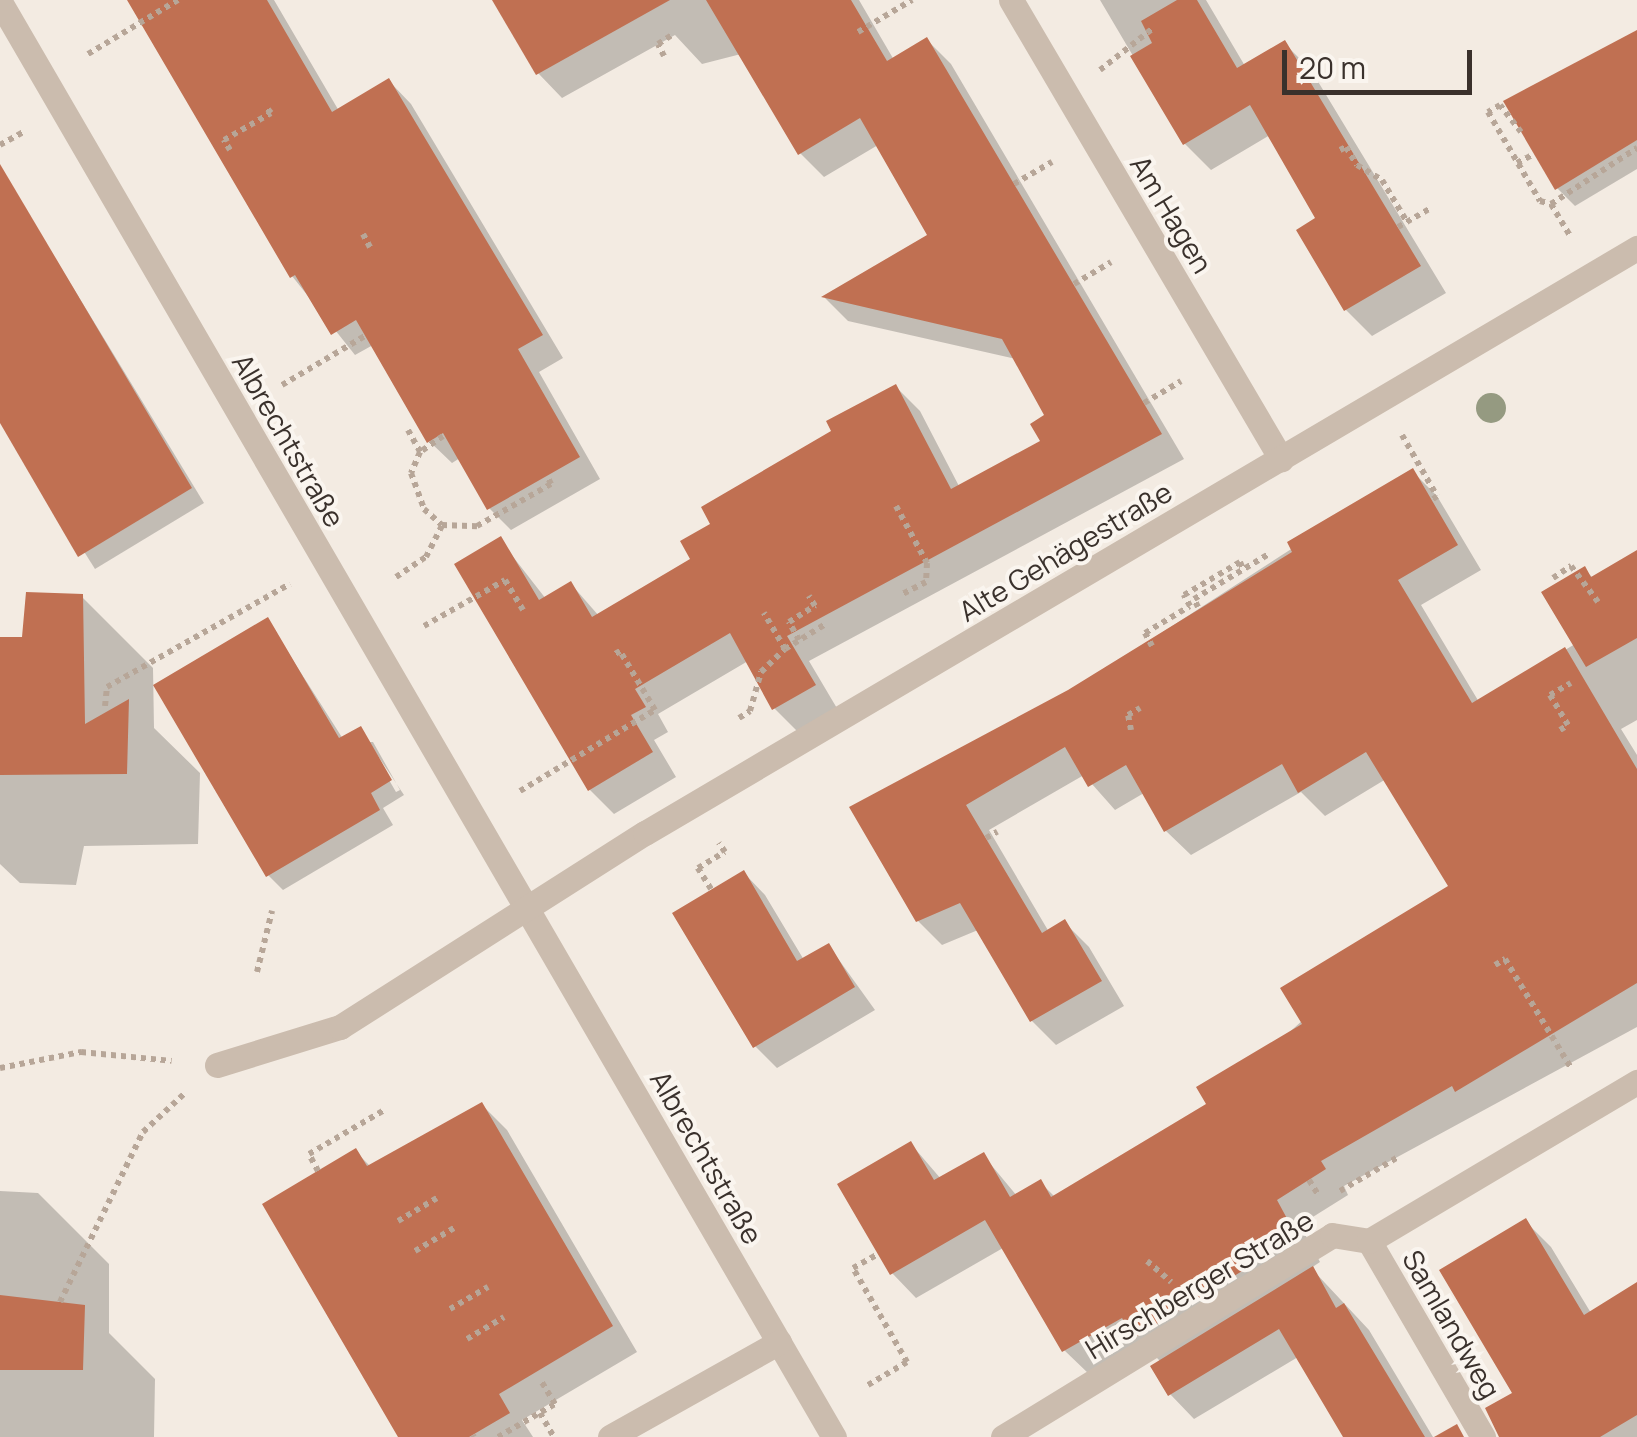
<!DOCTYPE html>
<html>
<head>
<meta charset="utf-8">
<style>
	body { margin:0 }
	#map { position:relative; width:1637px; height:1437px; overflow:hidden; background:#f3ebe2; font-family:Manrope,sans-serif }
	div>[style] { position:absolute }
	.shadow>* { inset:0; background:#0003 }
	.building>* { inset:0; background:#c07052 }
	.path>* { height:6px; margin-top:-3px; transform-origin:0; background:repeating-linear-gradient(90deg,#b7a698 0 5px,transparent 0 10px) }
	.minor>* { height:25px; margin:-12.5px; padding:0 12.5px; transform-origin:12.5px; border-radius:12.5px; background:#cbbcae }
	.trees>* { width:30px; height:30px; margin:-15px; border-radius:50%; background:#959a81 }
	span { translate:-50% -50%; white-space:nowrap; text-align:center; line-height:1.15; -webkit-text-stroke:8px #faf5ef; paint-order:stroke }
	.street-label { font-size:28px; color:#3a312c }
	.scale { position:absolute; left:1282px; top:50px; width:190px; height:45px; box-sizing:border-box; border:5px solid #3a312c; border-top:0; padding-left:12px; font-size:30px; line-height:35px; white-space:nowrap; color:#3a312c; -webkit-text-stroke:8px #faf5ef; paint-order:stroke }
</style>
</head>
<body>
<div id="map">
	<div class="shadow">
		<div style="clip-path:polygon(128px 0,274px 0,339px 111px,389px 81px,411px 104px,563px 358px,539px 372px,600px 479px,511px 530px,489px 508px,460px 458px,452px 463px,429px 441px,373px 345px,355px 355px,292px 276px)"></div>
		<div style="clip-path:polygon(526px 0,859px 0,894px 60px,927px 40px,951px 64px,1184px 459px,809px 661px,838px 710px,798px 732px,774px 708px,748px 661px,658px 714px,668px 732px,654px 740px,676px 777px,614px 814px,590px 790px,458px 565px,500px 540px,546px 599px,571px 584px,599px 616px,693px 560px,713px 525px,896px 387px,920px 411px,960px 488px,1044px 442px,1048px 416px,1016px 359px,848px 321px,825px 298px,931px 236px,878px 145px,824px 177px,800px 153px,741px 54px,702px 64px,675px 35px,562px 98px,538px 73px)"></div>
		<div style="clip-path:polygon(1100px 0,1206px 0,1245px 66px,1284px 43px,1311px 70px,1446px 293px,1372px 336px,1346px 310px,1318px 219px,1270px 135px,1211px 170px,1185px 144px)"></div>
		<div style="clip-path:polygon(1637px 30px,1637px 169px,1575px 206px,1557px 188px)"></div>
		<div style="clip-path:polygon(18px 197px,204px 503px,95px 569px,0 418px,0 207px)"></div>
		<div style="clip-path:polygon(1412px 471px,1437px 496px,1481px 570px,1421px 605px,1479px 702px,1575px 644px,1584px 569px,1593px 578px,1637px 553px,1637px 720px,1621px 729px,1637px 755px,1637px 1027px,1344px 1186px,1348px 1195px,1300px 1225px,1320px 1262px,1311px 1268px,1369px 1330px,1433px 1437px,1346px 1437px,1298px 1357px,1194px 1419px,1170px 1394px,1161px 1362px,1143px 1344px,1089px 1374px,1064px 1350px,1003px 1248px,916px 1298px,892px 1273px,911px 1144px,941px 1179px,983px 1155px,1017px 1196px,1040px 1182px,1055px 1197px,1209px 1105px,1451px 886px,1386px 779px,1325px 816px,1301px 792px,1191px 855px,1166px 831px,1144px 793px,1115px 810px,1084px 775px,989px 830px,1049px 932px,1064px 922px,1089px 947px,1124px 1006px,1056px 1045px,1032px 1021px,978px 930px,942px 945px,918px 921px,852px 808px,1070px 692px)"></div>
		<div style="clip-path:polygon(82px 597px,153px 668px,154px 728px,200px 773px,198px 844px,84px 846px,76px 885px,20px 883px,0 864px,0 639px,24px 640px)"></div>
		<div style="clip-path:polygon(evenodd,268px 621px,343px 739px,360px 729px,404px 795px,383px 808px,393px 825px,283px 890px,268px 875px,268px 621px,367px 742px,373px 742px,400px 790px,396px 792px,367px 742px)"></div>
		<div style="clip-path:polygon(744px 873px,765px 895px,804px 960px,829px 946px,875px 1010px,777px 1068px,755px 1046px)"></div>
		<div style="clip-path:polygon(482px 1105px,507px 1130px,637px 1352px,522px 1420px,533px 1437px,400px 1437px,356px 1152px,371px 1167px)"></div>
		<div style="clip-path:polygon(0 1191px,38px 1193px,109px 1264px,109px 1333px,155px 1379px,154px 1437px,0 1437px)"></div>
		<div style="clip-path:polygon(1525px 1221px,1551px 1247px,1591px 1313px,1637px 1310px,1637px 1437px,1542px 1437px)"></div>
	</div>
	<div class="building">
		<div style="clip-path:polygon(127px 0,267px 0,332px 112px,389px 78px,543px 335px,518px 349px,580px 457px,487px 510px,443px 433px,427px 443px,356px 320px,331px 335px,295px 275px,290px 278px)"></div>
		<div style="clip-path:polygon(492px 0,670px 0,536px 75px)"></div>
		<div style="clip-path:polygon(706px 0,851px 0,887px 61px,927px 37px,1162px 434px,787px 636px,816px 685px,772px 710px,730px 633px,635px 689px,646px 707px,631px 715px,653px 752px,588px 791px,454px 564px,501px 536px,539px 600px,571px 581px,592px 617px,690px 559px,680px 541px,710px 524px,701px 507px,831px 431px,826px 421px,896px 384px,951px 489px,1040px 441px,1030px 424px,1044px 415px,1002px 339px,821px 297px,927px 235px,860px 118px,798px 155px)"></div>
		<div style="clip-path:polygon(1177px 0,1197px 0,1237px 68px,1285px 40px,1421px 266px,1344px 311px,1296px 230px,1315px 218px,1250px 105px,1183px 145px,1130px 56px,1152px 43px,1141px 21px)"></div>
		<div style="clip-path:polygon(1637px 30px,1637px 140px,1555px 190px,1503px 101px)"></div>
		<div style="clip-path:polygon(0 164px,192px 488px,78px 557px,0 423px)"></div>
		<div style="clip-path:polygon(1413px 468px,1458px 545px,1398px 580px,1472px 703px,1565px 647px,1637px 769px,1637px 983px,1455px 1092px,1452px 1086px,1321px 1161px,1326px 1169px,1277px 1200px,1297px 1237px,1134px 1338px,1122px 1318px,1062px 1352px,985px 1220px,890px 1275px,837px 1184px,911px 1141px,934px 1180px,984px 1152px,1010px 1197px,1041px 1179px,1051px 1197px,1206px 1104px,1196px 1087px,1302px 1024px,1280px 988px,1448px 886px,1366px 752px,1298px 793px,1282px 764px,1164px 832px,1126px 765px,1088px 787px,1065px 747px,966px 805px,1042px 933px,1065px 919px,1102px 981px,1030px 1022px,960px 903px,916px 922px,849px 807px,1068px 690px,1292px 552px,1287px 542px)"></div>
		<div style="clip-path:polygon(1637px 550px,1637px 638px,1586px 667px,1541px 592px,1585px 566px,1591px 577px)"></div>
		<div style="clip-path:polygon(26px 592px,83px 594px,85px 724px,129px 699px,127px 774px,0 775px,0 637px,22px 637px)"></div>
		<div style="clip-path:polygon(268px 617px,339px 738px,361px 726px,392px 780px,371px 793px,380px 810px,266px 877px,153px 685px)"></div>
		<div style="clip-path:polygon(744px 870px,797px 961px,829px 943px,855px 987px,753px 1048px,672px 913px)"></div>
		<div style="clip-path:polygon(482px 1102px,613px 1326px,499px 1394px,510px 1413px,469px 1437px,398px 1437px,262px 1204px,356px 1148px,367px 1166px)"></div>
		<div style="clip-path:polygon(1526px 1218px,1584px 1315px,1637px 1282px,1637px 1415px,1600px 1437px,1499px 1437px,1485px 1408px,1512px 1393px,1439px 1270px)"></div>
		<div style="clip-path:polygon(1313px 1266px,1336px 1308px,1344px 1303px,1425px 1437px,1343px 1437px,1279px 1329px,1168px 1396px,1150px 1366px)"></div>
		<div style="clip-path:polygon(0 1295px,85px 1305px,83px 1370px,0 1370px)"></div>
		<div style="clip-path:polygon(1457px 1424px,1464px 1437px,1434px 1437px)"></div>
	</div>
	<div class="path">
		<div style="left:858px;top:32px;width:63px;rotate:-30.7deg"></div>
		<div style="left:88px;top:54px;width:105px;rotate:-31deg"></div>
		<div style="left:664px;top:56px;width:13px;rotate:-117deg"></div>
		<div style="left:658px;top:44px;width:17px;rotate:-33deg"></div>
		<div style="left:1100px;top:70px;width:66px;rotate:-38.3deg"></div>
		<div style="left:1521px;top:132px;width:34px;rotate:-128deg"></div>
		<div style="left:1500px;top:105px;width:14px;rotate:150deg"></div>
		<div style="left:1488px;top:112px;width:103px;rotate:59.7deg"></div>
		<div style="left:1540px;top:201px;width:11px;rotate:15deg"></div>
		<div style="left:1551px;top:204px;width:39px;rotate:59deg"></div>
		<div style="left:0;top:145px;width:29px;rotate:-29deg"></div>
		<div style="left:230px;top:150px;width:12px;rotate:-121deg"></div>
		<div style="left:224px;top:140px;width:54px;rotate:-29.9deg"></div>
		<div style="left:271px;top:113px;width:8px;rotate:-130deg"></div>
		<div style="left:1340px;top:150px;width:7px;rotate:-27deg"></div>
		<div style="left:1346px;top:147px;width:21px;rotate:59deg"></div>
		<div style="left:1357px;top:165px;width:29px;rotate:31deg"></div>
		<div style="left:1382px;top:180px;width:49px;rotate:59.2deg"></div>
		<div style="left:1517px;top:163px;width:19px;rotate:-28deg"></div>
		<div style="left:1014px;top:184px;width:44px;rotate:-30.1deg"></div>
		<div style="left:1551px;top:204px;width:103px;rotate:-33.1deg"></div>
		<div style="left:1398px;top:227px;width:36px;rotate:-30deg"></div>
		<div style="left:363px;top:234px;width:15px;rotate:62deg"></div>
		<div style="left:1074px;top:284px;width:43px;rotate:-30.7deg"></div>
		<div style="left:282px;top:385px;width:96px;rotate:-30.6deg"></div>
		<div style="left:1144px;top:403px;width:43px;rotate:-30.7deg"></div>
		<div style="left:408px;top:430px;width:25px;rotate:61deg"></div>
		<div style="left:1402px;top:435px;width:70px;rotate:60.2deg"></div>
		<div style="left:1437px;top:496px;width:6px;rotate:141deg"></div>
		<div style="left:443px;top:436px;width:28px;rotate:145deg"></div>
		<div style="left:420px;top:452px;width:23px;rotate:113deg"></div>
		<div style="left:411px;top:473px;width:38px;rotate:70deg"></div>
		<div style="left:424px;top:509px;width:24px;rotate:42deg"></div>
		<div style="left:442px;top:525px;width:35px;rotate:2deg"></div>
		<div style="left:477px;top:526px;width:85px;rotate:-29.6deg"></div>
		<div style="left:551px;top:484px;width:9px;rotate:-117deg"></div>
		<div style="left:896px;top:506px;width:65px;rotate:61.5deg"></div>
		<div style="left:927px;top:563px;width:19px;rotate:93deg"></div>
		<div style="left:926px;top:582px;width:27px;rotate:153deg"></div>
		<div style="left:396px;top:577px;width:36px;rotate:-34deg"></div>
		<div style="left:426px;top:557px;width:36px;rotate:-63deg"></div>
		<div style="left:1553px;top:578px;width:22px;rotate:-34deg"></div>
		<div style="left:1571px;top:566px;width:45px;rotate:53.1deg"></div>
		<div style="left:1198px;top:607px;width:9px;rotate:-117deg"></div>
		<div style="left:1194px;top:599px;width:87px;rotate:-31deg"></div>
		<div style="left:424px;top:626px;width:93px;rotate:-29.6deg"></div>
		<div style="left:505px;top:580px;width:35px;rotate:59deg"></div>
		<div style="left:799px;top:640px;width:21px;rotate:-119deg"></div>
		<div style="left:789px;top:622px;width:31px;rotate:-32deg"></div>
		<div style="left:815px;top:606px;width:12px;rotate:-121deg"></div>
		<div style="left:1152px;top:646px;width:15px;rotate:-118deg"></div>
		<div style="left:1145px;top:633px;width:52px;rotate:-31deg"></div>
		<div style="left:1190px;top:606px;width:13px;rotate:-119deg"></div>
		<div style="left:1184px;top:595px;width:65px;rotate:-30.5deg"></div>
		<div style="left:1240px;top:562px;width:8px;rotate:67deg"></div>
		<div style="left:785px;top:649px;width:46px;rotate:-31.6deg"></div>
		<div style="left:105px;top:706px;width:19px;rotate:-84deg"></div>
		<div style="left:107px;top:687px;width:210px;rotate:-29.4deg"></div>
		<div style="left:739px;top:718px;width:13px;rotate:-32deg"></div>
		<div style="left:750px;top:711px;width:41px;rotate:-74.2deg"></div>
		<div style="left:761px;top:672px;width:33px;rotate:-44deg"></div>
		<div style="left:785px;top:649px;width:42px;rotate:-120.3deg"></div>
		<div style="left:1131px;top:730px;width:15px;rotate:-101deg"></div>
		<div style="left:1128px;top:715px;width:14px;rotate:-30deg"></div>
		<div style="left:1560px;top:730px;width:9px;rotate:-32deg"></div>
		<div style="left:1568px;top:725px;width:35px;rotate:-121deg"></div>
		<div style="left:1550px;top:695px;width:24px;rotate:-30deg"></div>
		<div style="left:520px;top:791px;width:157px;rotate:-31deg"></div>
		<div style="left:655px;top:710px;width:69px;rotate:-120.7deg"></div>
		<div style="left:620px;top:651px;width:6px;rotate:149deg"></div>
		<div style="left:986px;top:838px;width:13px;rotate:-29deg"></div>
		<div style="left:711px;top:889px;width:25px;rotate:-122deg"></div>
		<div style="left:698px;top:868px;width:31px;rotate:-31deg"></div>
		<div style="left:725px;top:852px;width:11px;rotate:-124deg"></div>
		<div style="left:1495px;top:965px;width:12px;rotate:-31deg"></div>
		<div style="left:1505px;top:959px;width:127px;rotate:58.8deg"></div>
		<div style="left:257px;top:972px;width:63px;rotate:-76.2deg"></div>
		<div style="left:0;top:1068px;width:83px;rotate:-11.2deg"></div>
		<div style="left:81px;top:1052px;width:91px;rotate:5.6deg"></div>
		<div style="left:318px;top:1171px;width:19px;rotate:-118deg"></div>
		<div style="left:309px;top:1154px;width:89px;rotate:-30.3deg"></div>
		<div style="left:1309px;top:1180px;width:19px;rotate:58deg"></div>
		<div style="left:1340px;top:1191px;width:69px;rotate:-30.3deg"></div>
		<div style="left:398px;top:1221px;width:45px;rotate:-30.5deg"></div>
		<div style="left:415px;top:1251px;width:45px;rotate:-30.5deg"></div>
		<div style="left:1147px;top:1261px;width:32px;rotate:41deg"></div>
		<div style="left:60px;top:1302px;width:189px;rotate:-64deg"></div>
		<div style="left:143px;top:1132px;width:59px;rotate:-42.9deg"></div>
		<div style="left:450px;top:1309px;width:44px;rotate:-30.1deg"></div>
		<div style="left:467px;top:1339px;width:43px;rotate:-30.7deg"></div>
		<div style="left:868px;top:1385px;width:45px;rotate:-30.5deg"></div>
		<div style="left:907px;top:1362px;width:108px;rotate:-119.9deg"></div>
		<div style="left:853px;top:1268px;width:29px;rotate:-29deg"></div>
		<div style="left:540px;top:1413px;width:28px;rotate:60deg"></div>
		<div style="left:473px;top:1435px;width:2px;rotate:63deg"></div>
		<div style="left:498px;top:1437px;width:66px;rotate:-30.1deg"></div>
		<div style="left:555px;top:1404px;width:26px;rotate:-121deg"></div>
	</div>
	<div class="minor">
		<div style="left:1011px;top:0;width:533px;rotate:59.53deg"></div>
		<div style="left:0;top:2px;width:1660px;rotate:59.84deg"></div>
		<div style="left:217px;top:1065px;width:129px;rotate:-17.2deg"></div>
		<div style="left:340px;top:1027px;width:361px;rotate:-32.5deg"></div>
		<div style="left:645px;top:833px;width:1152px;rotate:-30.53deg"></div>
		<div style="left:1369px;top:1241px;width:227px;rotate:59.8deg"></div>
		<div style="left:610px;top:1437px;width:194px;rotate:-29.3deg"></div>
		<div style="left:1003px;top:1437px;width:386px;rotate:-31.5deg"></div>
		<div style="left:1332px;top:1235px;width:37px;rotate:9deg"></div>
		<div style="left:1369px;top:1241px;width:312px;rotate:-30.7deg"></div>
	</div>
	<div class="trees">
		<div style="left:1491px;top:408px"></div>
	</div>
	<div class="street-label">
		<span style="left:1172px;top:214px;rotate:59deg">Am Hagen</span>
		<span style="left:289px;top:440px;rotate:60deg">Albrechtstraße</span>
		<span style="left:1065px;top:551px;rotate:-31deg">Alte Gehägestraße</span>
		<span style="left:707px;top:1157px;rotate:60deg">Albrechtstraße</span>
		<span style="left:1199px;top:1284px;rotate:-31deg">Hirschberger Straße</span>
		<span style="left:1452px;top:1324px;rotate:60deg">Samlandweg</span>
	</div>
	<div class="scale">20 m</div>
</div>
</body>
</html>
